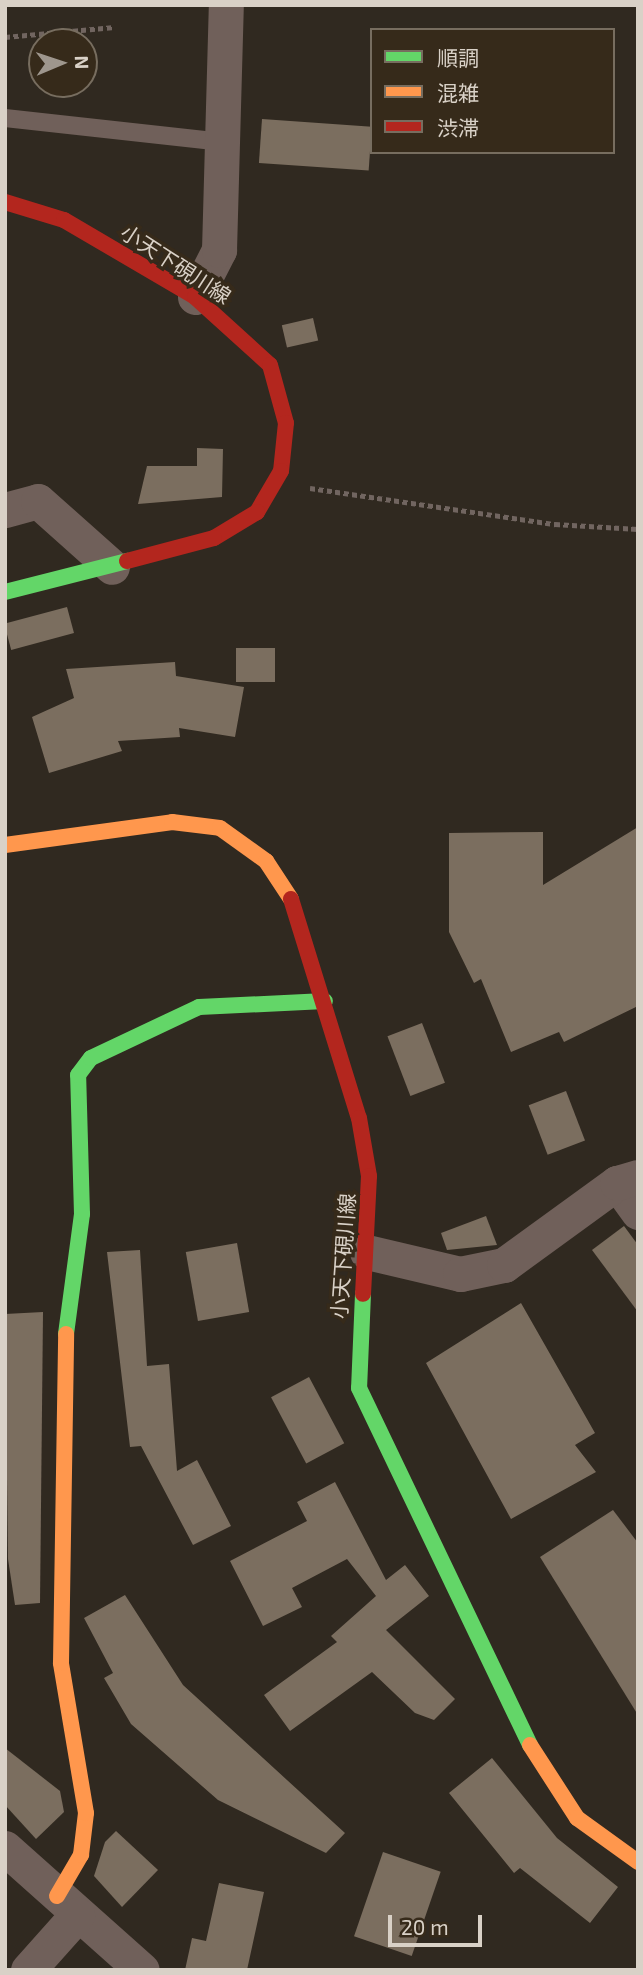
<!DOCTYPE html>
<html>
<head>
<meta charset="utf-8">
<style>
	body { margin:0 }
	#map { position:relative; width:643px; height:1975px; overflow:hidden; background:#302920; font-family:"Exo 2","Noto Sans JP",sans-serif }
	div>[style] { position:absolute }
	.building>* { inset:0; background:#7b6e5f; transform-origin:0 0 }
	.path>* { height:4.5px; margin-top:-2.25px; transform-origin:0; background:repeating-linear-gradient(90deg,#716560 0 5px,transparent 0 8.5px) }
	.lane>* { height:18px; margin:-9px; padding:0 9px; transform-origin:9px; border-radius:9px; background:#70605a }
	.street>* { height:35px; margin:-17.5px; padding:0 17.5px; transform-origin:17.5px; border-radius:17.5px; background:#70605a }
	.fast>* { height:16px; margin:-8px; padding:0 8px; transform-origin:8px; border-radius:8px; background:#63d668 }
	.slow>* { height:16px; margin:-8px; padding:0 8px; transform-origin:8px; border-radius:8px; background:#ff974d }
	.jam>* { height:16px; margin:-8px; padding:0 8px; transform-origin:8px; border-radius:8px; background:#b3261e }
	span { translate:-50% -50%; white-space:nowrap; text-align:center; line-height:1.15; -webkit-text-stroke:7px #362a1a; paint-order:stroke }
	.street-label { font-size:21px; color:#d9d1c7 }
	.frame { position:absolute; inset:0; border:7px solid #d9d1c7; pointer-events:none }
	.legend { position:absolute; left:370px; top:28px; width:245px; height:126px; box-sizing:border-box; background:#362a1a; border:2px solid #776d5f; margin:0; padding:9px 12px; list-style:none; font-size:21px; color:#d9d1c7 }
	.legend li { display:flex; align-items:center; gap:14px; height:35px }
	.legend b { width:35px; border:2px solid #776d5f }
	.north { position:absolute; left:28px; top:28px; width:70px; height:70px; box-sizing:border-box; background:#362a1a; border:2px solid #776d5f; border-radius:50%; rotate:88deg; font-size:19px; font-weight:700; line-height:28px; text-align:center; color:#d9d1c7 }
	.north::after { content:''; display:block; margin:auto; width:24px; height:32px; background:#9e968d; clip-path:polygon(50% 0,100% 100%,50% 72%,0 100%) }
	.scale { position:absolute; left:388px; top:1915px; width:94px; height:32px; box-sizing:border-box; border:4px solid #d9d1c7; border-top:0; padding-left:9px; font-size:21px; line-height:24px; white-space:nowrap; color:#d9d1c7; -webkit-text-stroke:5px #362a1a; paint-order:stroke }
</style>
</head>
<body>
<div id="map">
	<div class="building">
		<div style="left:262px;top:119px;width:110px;height:44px;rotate:4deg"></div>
		<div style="left:313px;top:318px;width:23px;height:32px;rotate:77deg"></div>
		<div style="clip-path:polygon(197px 448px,223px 449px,222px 497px,138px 504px,147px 466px,197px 466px)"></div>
		<div style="left:67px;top:607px;width:27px;height:65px;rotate:75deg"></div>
		<div style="left:236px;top:648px;width:39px;height:34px"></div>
		<div style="clip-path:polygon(175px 662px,176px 676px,244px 687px,235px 737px,179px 728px,180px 737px,118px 741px,122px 751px,49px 773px,32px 717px,74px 698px,66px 669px)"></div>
		<div style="clip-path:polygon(638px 827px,638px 1006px,564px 1042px,559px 1032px,511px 1052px,481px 979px,474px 983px,449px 932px,449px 833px,543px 832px,543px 885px)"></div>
		<div style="left:422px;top:1023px;width:64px;height:37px;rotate:69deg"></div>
		<div style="left:566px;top:1091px;width:53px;height:40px;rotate:69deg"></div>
		<div style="clip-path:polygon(486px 1216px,497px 1245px,447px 1250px,441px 1233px)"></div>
		<div style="clip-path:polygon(624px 1226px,638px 1245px,638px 1312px,592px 1250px)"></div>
		<div style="left:237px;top:1243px;width:70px;height:52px;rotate:80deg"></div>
		<div style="clip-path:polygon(140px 1250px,147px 1366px,169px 1364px,177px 1471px,197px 1460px,231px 1526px,193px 1545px,141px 1446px,130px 1447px,107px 1252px)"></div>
		<div style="clip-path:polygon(521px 1303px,595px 1433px,575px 1445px,596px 1472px,511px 1519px,426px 1363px)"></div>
		<div style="clip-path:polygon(43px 1312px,40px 1603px,15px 1605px,8px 1559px,5px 1314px)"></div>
		<div style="left:309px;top:1377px;width:75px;height:43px;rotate:62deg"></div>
		<div style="clip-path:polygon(335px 1482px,386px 1580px,405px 1565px,429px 1596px,386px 1630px,455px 1699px,434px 1720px,415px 1713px,372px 1672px,290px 1731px,264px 1695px,337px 1642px,331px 1636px,376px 1596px,347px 1559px,292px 1588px,302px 1607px,263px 1626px,230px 1561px,307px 1521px,297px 1502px)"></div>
		<div style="clip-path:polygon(613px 1510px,638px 1543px,638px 1715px,540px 1557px)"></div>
		<div style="clip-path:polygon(125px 1595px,183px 1685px,345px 1833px,326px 1853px,218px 1800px,131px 1724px,104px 1678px,113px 1673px,84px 1618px)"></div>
		<div style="clip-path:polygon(5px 1748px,60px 1791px,64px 1812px,36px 1839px,5px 1805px)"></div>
		<div style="clip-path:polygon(492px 1758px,557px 1838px,618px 1887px,590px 1923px,520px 1868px,514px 1873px,449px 1793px)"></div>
		<div style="clip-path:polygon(116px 1831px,158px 1870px,122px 1907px,94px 1876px,105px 1842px)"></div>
		<div style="left:383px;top:1852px;width:61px;height:89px;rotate:19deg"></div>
		<div style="clip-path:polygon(219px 1883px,264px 1892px,247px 1970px,185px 1970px,192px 1938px,206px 1941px)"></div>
	</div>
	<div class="path">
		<div style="left:5px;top:37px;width:110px;rotate:-5.2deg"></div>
		<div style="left:310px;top:488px;width:248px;rotate:8.4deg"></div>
		<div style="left:555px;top:524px;width:83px;rotate:3.4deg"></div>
	</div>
	<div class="lane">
		<div style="left:5px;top:118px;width:219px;rotate:6.3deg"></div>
	</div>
	<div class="street">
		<div style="left:195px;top:297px;width:53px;rotate:-62.9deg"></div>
		<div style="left:219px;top:250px;width:245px;rotate:-88.4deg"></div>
		<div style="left:5px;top:510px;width:34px;rotate:-15deg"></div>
		<div style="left:38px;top:501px;width:99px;rotate:41.7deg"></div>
		<div style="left:617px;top:1183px;width:36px;rotate:54deg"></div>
		<div style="left:367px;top:1252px;width:96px;rotate:13.3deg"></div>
		<div style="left:460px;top:1274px;width:45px;rotate:-11.6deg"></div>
		<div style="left:504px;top:1265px;width:140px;rotate:-36deg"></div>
		<div style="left:617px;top:1183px;width:22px;rotate:-16deg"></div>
		<div style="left:5px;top:1848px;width:183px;rotate:41.7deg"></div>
		<div style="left:28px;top:1970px;width:74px;rotate:-48.3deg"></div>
	</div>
	<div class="fast">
		<div style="left:5px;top:592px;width:126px;rotate:-14.3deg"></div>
		<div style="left:363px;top:1294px;width:94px;rotate:92.4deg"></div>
		<div style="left:359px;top:1388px;width:396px;rotate:64.4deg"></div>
		<div style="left:66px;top:1334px;width:121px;rotate:-82.4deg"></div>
		<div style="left:82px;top:1214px;width:139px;rotate:-91.6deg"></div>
		<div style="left:78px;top:1075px;width:21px;rotate:-53deg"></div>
		<div style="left:91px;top:1058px;width:119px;rotate:-25.3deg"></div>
		<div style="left:199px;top:1007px;width:126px;rotate:-2.7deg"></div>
	</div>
	<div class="slow">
		<div style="left:5px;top:845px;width:169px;rotate:-7.8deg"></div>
		<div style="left:172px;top:822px;width:48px;rotate:7.1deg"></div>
		<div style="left:220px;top:828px;width:57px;rotate:35.7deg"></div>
		<div style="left:266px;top:861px;width:45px;rotate:56.7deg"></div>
		<div style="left:530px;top:1745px;width:87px;rotate:57.2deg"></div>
		<div style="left:577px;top:1818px;width:75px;rotate:35.8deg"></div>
		<div style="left:57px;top:1896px;width:48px;rotate:-59.7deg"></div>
		<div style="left:81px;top:1855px;width:42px;rotate:-83.2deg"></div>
		<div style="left:86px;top:1813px;width:152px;rotate:-99.5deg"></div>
		<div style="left:61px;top:1663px;width:329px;rotate:-89.1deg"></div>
	</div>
	<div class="jam">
		<div style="left:5px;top:202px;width:62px;rotate:17deg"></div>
		<div style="left:64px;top:220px;width:152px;rotate:30.4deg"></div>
		<div style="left:195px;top:297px;width:101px;rotate:42.2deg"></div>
		<div style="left:270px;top:365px;width:60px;rotate:74.6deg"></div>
		<div style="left:286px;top:423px;width:48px;rotate:95.9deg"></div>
		<div style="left:281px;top:471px;width:48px;rotate:120.3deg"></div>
		<div style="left:257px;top:512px;width:50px;rotate:148.8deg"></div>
		<div style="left:214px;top:538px;width:90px;rotate:165.2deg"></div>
		<div style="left:291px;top:899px;width:229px;rotate:72.8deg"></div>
		<div style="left:359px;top:1118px;width:59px;rotate:80.2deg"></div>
		<div style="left:369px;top:1176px;width:118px;rotate:92.9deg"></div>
	</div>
	<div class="street-label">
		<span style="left:176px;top:264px;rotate:33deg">小天下硯川線</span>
		<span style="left:343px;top:1256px;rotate:-86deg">小天下硯川線</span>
	</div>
	<div class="frame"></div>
	<ul class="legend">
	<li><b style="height:9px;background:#63d668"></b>順調</li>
	<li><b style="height:9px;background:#ff974d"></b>混雑</li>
	<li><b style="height:9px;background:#b3261e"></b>渋滞</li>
	</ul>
	<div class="north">N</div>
	<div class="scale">20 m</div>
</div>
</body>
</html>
